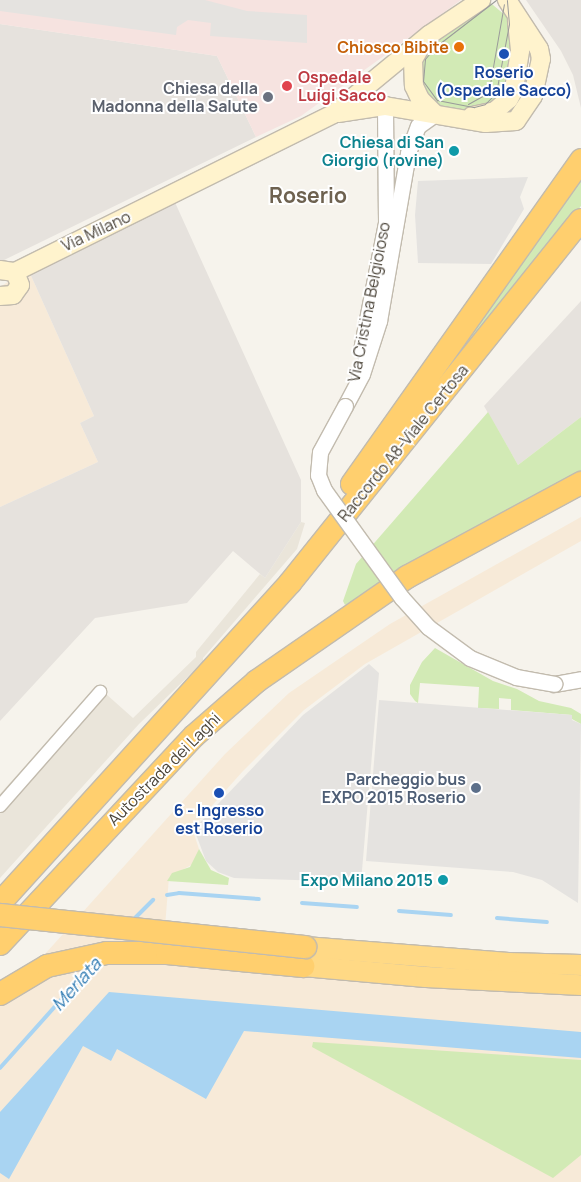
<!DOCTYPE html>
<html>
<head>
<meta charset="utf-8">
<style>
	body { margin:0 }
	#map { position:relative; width:581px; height:1182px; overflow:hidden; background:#f6f3ec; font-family:Manrope,sans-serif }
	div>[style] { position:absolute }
	.residential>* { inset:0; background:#eae5da }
	.commercial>* { inset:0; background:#f7ead8 }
	.industrial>* { inset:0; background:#e6e2dd }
	.medical>* { inset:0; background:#f6e3e0 }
	.green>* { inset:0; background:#d2eab5 }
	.parking>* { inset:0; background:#e5e3e0 }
	.water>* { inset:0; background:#a9d4f2 }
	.stream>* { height:4px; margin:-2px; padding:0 2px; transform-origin:2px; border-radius:2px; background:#a9d4f2 }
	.roads { filter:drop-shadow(1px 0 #c2bbae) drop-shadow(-1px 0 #c2bbae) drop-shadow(0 1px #c2bbae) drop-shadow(0 -1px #c2bbae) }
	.minor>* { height:12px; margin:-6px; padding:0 6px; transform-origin:6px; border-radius:6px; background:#fff }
	.tertiary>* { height:15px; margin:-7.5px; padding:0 7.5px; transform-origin:7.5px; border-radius:7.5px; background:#fff }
	.secondary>* { height:18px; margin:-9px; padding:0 9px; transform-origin:9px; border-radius:9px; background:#fff3cd }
	.trunk>* { height:20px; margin:-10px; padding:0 10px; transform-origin:10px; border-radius:10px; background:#ffd985 }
	.motorway>* { height:22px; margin:-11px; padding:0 11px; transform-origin:11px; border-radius:11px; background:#ffcf6e }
	.tram>* { height:1px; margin:-0.5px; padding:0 0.5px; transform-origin:0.5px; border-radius:0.5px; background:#9a9a9a }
	.bridges { filter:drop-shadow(1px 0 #c2bbae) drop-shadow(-1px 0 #c2bbae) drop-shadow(0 1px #c2bbae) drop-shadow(0 -1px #c2bbae) }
	.tertiary-bridge>* { height:15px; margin:-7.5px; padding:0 7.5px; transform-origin:7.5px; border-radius:7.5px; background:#fff }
	.motorway-bridge>* { height:22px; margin:-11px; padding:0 11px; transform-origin:11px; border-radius:11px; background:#ffcf6e }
	.dots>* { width:14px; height:14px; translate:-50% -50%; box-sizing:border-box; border:2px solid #fff; border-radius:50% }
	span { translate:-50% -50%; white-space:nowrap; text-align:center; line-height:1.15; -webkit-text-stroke:4px #fff; paint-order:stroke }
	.food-label { font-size:16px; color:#c56008; font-weight:700 }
	.right { translate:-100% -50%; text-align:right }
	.transit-label { font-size:16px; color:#164399; font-weight:700 }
	.health-label { font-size:16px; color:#be3a42; font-weight:700 }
	.left { translate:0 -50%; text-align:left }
	.worship-label { font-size:16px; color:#5b616d; font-weight:700 }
	.culture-label { font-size:16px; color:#0d838f; font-weight:700 }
	.street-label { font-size:16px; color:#4b4439 }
	.service-label { font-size:16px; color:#4e5e75; font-weight:700 }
	.water-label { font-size:18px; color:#2e7ab2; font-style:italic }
	.district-label { font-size:21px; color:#6e6250; font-weight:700 }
</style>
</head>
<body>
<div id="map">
	<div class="residential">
		<div style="clip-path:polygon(301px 522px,305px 523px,297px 549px,203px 658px,203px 662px,139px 724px,0 878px,0 794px,97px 686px,133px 718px,196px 657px,196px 652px,260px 574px,265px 578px)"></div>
	</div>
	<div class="commercial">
		<div style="clip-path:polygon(28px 269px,94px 416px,80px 423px,98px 462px,0 507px,0 287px)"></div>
		<div style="clip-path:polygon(581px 517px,581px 541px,365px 664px,304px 710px,243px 771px,192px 828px,199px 849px,195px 863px,169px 877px,164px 939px,581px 971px,581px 1182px,0 1182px,0 1004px,225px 754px,289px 693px,390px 624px)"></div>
	</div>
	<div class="industrial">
		<div style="clip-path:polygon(526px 0,581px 0,581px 108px,573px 75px,561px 51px)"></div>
		<div style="clip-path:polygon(0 24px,217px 56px,256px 137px,0 262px)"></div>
		<div style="clip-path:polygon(173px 198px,301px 480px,301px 522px,265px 578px,233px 551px,187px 603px,95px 618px,0 721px,0 507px,98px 462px,80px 423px,94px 416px,28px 269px)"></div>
		<div style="clip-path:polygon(581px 301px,581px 417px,518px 465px,484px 406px)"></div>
	</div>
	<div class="medical">
		<div style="clip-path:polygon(0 0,461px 0,301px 116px,256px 137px,217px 56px,0 24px)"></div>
	</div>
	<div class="green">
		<div style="clip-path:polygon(487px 0,511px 20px,515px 34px,503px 92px,496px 100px,476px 112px,438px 106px,426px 98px,417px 64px,425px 48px)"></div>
		<div style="clip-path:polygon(581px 170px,581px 206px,403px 430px)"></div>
		<div style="clip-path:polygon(488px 412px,518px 465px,581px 417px,581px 475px,345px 605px,343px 601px,356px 564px)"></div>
		<div style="clip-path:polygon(435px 648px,493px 681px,517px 689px,539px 701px,571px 708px,581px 714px,581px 724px,572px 719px,572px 715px,511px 710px,511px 699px,499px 698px,499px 709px,478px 708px,479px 687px,420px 683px,418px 703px,415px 701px,410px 694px,410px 685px,422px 662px)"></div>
		<div style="clip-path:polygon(199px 849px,211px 870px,229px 878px,228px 885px,167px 881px,172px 873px,190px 867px)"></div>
		<div style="clip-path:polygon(313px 1042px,581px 1060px,581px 1155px,553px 1178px,312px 1047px)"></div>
	</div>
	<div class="parking">
		<div style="clip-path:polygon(0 0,205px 0,247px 11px,307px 15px,307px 43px,210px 36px,211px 23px,188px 20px,177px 27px,176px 35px,0 11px)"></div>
		<div style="clip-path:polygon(528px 177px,520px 197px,524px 209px,491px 264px,418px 263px,415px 215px,418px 181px)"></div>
		<div style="clip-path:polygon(369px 664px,379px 673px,361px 882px,234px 878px,218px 872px,206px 861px,194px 829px,303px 715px)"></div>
		<div style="clip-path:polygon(379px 700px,572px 715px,572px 720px,581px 724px,578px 903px,542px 880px,513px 872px,366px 861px)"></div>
	</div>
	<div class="water">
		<div style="clip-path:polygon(109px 992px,581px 1032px,581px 1058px,244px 1031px,206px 1099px,117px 1049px,111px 1061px,83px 1046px,9px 1179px,0 1173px,0 1112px)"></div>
	</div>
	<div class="stream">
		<div style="left:167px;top:895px;width:12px;rotate:-9deg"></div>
		<div style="left:179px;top:893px;width:80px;rotate:4.3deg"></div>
		<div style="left:302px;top:903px;width:55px;rotate:4.2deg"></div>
		<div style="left:399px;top:911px;width:52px;rotate:4.4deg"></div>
		<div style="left:497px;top:918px;width:50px;rotate:4.6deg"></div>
		<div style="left:132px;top:921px;width:30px;rotate:-45deg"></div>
		<div style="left:0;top:1068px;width:138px;rotate:-48.2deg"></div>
	</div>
	<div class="roads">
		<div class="minor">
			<div style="left:0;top:806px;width:152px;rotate:-48.7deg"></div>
		</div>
		<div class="tertiary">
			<div style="left:361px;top:350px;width:130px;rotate:-78.9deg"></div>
			<div style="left:386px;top:222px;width:116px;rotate:-90.5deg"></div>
			<div style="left:345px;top:406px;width:36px;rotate:-62deg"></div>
			<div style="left:362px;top:374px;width:56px;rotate:-72.2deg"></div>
			<div style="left:379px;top:321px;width:170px;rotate:-80.2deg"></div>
			<div style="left:408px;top:153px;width:29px;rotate:-70deg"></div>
			<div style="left:418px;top:126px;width:21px;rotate:-35deg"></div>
			<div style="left:554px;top:684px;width:27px;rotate:-10deg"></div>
		</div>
		<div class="secondary">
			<div style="left:421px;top:46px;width:16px;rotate:120deg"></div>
			<div style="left:413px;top:60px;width:26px;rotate:88deg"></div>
			<div style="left:414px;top:86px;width:14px;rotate:65deg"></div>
			<div style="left:420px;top:99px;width:21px;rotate:45deg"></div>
			<div style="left:338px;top:113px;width:48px;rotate:-8.5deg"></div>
			<div style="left:385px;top:106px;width:102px;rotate:9.6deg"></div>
			<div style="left:486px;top:123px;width:30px;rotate:-4deg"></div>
			<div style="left:516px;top:121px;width:30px;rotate:-56deg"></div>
			<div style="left:533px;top:96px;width:38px;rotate:-78deg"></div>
			<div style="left:541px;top:59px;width:10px;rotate:-101deg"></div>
			<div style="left:539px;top:49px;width:59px;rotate:-123.1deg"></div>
			<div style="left:472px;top:116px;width:24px;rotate:-12deg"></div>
			<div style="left:495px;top:111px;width:18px;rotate:-41deg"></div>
			<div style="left:509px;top:99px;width:11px;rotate:-63deg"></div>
			<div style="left:514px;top:89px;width:39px;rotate:-81deg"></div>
			<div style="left:520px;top:50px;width:30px;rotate:-96deg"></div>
			<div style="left:0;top:270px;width:15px;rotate:8deg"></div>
			<div style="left:15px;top:272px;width:14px;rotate:69deg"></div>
			<div style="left:20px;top:285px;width:12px;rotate:125deg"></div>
			<div style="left:13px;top:295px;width:13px;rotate:176deg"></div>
			<div style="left:15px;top:272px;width:355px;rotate:-26.4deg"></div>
			<div style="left:333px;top:114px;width:124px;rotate:-39.5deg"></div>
			<div style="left:429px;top:35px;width:63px;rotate:-33.9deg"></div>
		</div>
		<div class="trunk">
			<div style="left:305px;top:947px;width:204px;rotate:4.5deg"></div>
			<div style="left:508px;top:963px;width:73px;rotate:1.6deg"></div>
			<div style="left:303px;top:966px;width:123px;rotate:5.1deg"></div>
			<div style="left:426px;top:977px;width:155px;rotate:3deg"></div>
		</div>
		<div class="motorway">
			<div style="left:352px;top:484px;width:397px;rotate:-54.7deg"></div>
			<div style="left:0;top:903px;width:432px;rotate:-47.8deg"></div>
			<div style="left:290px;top:583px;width:465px;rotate:-51.3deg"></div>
			<div style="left:0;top:944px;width:284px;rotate:-47deg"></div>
			<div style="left:194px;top:736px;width:84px;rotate:-41.1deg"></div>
			<div style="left:257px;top:681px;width:183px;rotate:-34.7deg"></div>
			<div style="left:407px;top:577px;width:198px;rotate:-28.4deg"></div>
			<div style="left:0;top:994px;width:55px;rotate:-30.8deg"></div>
			<div style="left:47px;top:966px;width:61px;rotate:-12.2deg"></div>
			<div style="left:107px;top:953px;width:60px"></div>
			<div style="left:167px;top:953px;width:137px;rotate:5.5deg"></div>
		</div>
	</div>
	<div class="tram">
		<div style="left:496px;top:0;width:77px;rotate:142.4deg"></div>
		<div style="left:435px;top:47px;width:16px;rotate:130deg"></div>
		<div style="left:425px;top:59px;width:22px;rotate:95deg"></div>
		<div style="left:423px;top:81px;width:24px;rotate:54deg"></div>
		<div style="left:437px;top:100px;width:38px;rotate:11deg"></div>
		<div style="left:474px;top:107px;width:11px;rotate:-15deg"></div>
		<div style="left:485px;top:104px;width:16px;rotate:-45deg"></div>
		<div style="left:496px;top:93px;width:70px;rotate:-79.3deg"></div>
		<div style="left:509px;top:24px;width:24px;rotate:-95deg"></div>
		<div style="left:468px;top:104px;width:18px;rotate:-29deg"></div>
		<div style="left:484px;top:95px;width:13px;rotate:-61deg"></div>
		<div style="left:490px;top:84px;width:81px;rotate:-80.1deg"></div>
	</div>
	<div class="bridges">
		<div class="tertiary-bridge">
			<div style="left:345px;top:406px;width:52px;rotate:118.5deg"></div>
			<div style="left:320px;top:452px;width:23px;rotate:95deg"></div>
			<div style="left:318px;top:475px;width:16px;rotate:68deg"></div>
			<div style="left:324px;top:490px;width:133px;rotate:54.2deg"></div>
			<div style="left:402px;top:598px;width:39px;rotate:48deg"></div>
			<div style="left:428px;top:627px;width:52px;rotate:36.4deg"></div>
			<div style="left:470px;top:658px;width:50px;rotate:22.4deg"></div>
			<div style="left:516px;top:677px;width:39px;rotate:10deg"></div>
		</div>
		<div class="motorway-bridge">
			<div style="left:0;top:915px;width:307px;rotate:6deg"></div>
		</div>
	</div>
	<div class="dots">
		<div style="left:459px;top:47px;background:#e8710a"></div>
		<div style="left:504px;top:54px;background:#1a4fb4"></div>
		<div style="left:287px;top:86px;background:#e0444e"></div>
		<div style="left:268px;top:97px;background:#6b7280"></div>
		<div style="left:454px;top:151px;background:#0f9aa8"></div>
		<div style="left:476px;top:788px;background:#5c6f8a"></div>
		<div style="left:219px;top:793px;background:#1a4fb4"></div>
		<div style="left:443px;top:880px;background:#0f9aa8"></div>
	</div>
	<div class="food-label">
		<span class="right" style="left:449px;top:47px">Chiosco Bibite</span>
	</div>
	<div class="transit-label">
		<span style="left:504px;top:81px">Roserio<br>(Ospedale Sacco)</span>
		<span style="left:219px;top:819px">6 - Ingresso<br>est Roserio</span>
	</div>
	<div class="health-label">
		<span class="left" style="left:298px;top:86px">Ospedale<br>Luigi Sacco</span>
	</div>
	<div class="worship-label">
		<span class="right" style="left:258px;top:97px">Chiesa della<br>Madonna della Salute</span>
	</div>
	<div class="culture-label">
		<span class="right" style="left:444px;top:151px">Chiesa di San<br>Giorgio (rovine)</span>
		<span class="right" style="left:433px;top:880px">Expo Milano 2015</span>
	</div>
	<div class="street-label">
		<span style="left:96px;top:231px;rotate:-25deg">Via Milano</span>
		<span style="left:369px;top:302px;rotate:-79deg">Via Cristina Belgioioso</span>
		<span style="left:403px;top:443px;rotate:-51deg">Raccordo A8-Viale Certosa</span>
		<span style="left:164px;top:769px;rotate:-45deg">Autostrada dei Laghi</span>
	</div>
	<div class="service-label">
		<span class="right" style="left:466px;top:788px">Parcheggio bus<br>EXPO 2015 Roserio</span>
	</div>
	<div class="water-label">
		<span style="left:76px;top:984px;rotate:-48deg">Merlata</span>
	</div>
	<div class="district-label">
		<span style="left:308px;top:195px">Roserio</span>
	</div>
</div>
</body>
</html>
